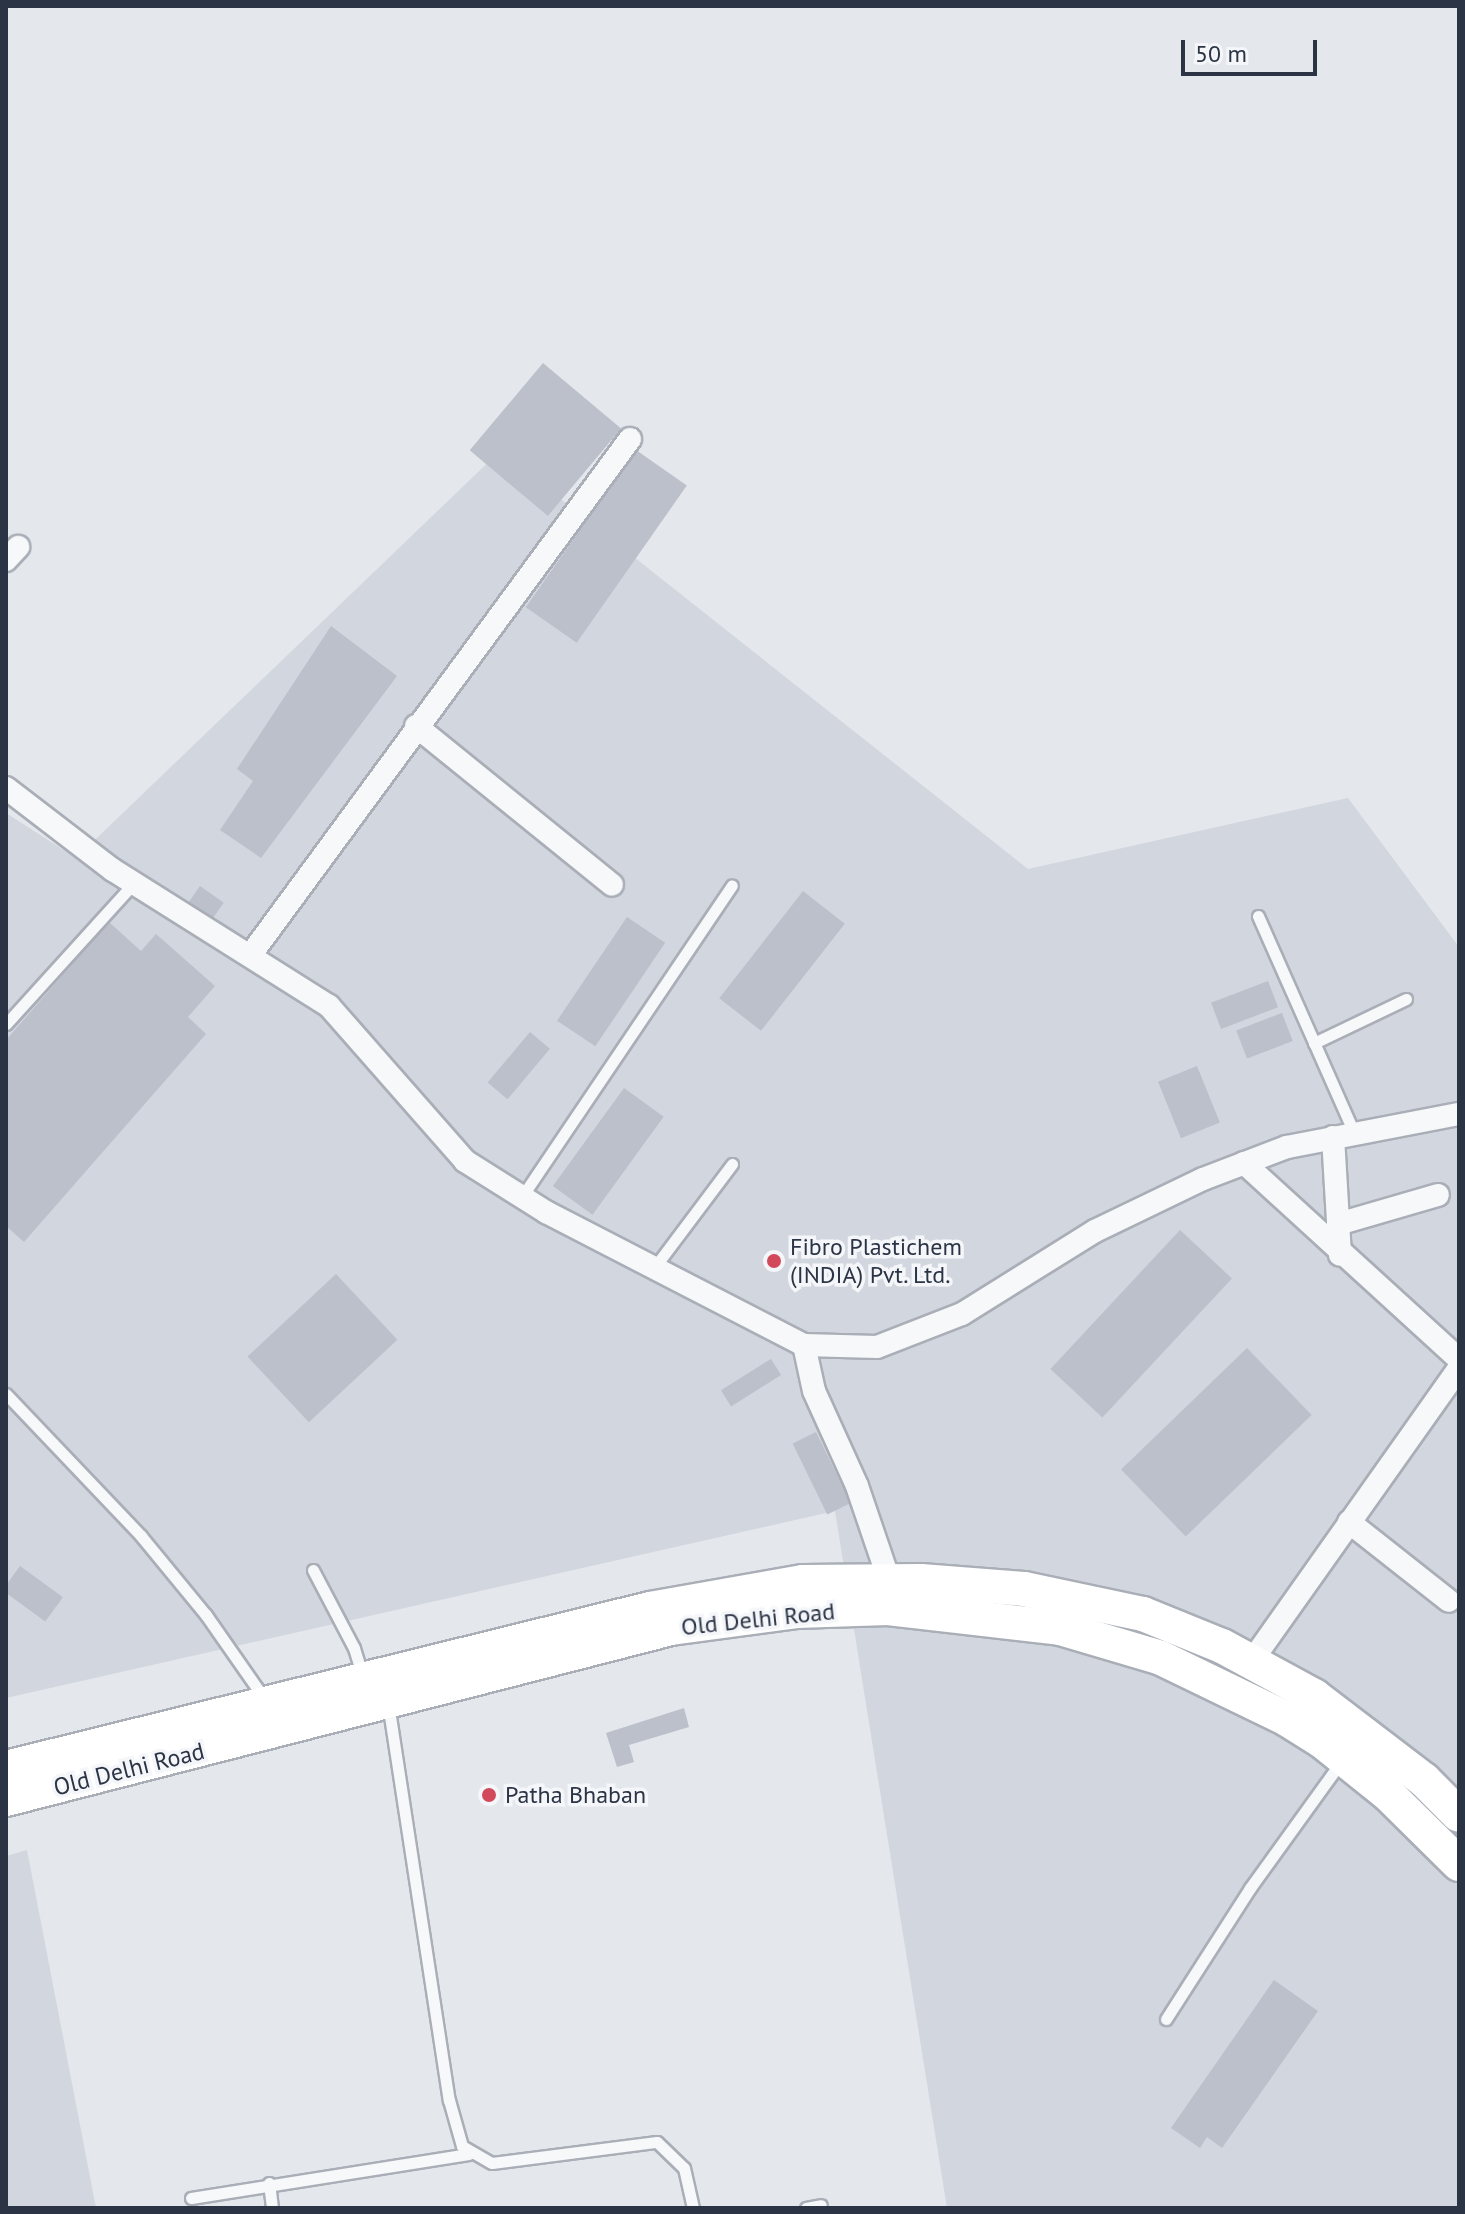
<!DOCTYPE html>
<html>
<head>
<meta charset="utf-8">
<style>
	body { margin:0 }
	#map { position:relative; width:1465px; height:2214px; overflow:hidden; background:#e4e7ec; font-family:"PT Sans",sans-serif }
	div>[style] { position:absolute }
	.built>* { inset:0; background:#d2d6de }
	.building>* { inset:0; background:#bbc0ca; transform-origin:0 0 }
	.roads { filter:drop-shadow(2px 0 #a9aeb7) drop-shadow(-2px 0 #a9aeb7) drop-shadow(0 2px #a9aeb7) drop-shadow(0 -2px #a9aeb7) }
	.service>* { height:11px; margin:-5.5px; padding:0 5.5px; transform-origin:5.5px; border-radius:5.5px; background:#f7f8fa }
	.minor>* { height:22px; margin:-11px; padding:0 11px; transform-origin:11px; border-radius:11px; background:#f7f8fa }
	.primary>* { height:34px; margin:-17px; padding:0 17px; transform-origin:17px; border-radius:17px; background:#fff }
	.dots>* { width:22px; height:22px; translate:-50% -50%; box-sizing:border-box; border:4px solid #f4f6f9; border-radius:50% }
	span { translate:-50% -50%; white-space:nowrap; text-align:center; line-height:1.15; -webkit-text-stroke:7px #f4f6f9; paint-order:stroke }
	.poi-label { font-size:24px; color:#2b3445 }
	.left { translate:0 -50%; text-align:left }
	.street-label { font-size:24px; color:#2b3445 }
	.frame { position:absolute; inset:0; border:8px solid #2b3445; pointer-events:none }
	.scale { position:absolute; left:1181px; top:40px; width:136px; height:36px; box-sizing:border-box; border:4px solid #2b3445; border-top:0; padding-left:10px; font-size:24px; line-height:28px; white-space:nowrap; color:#2b3445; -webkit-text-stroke:6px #f4f6f9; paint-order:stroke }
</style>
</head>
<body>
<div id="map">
	<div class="built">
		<div style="clip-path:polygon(500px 451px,1028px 869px,1348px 798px,1459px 947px,1459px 2208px,947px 2208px,835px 1511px,6px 1698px,6px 813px,76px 858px)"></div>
		<div style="clip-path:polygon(27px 1850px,96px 2208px,6px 2208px,6px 1856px)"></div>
	</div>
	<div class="building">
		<div style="left:543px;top:363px;width:102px;height:114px;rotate:40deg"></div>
		<div style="left:636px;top:450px;width:62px;height:192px;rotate:35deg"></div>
		<div style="clip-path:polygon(331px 626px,397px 676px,261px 858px,220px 830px,253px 781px,237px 769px)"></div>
		<div style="left:200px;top:886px;width:29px;height:24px;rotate:35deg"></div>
		<div style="left:803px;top:891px;width:53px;height:136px;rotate:38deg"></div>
		<div style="left:627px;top:917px;width:46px;height:125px;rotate:34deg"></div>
		<div style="clip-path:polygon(109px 922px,141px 951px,156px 934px,215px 986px,188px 1017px,206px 1034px,24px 1242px,6px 1226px,6px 1040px)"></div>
		<div style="left:1268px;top:981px;width:28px;height:61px;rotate:69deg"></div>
		<div style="left:1282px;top:1013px;width:30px;height:49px;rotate:69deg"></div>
		<div style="left:530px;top:1032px;width:26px;height:66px;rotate:40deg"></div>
		<div style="left:1197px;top:1066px;width:61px;height:42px;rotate:68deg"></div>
		<div style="left:624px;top:1088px;width:49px;height:121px;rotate:36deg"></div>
		<div style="left:1180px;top:1230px;width:71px;height:190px;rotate:43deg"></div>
		<div style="left:336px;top:1274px;width:90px;height:121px;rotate:47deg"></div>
		<div style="left:1247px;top:1348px;width:93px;height:175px;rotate:46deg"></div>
		<div style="left:771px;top:1359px;width:19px;height:59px;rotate:58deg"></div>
		<div style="left:816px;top:1432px;width:79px;height:26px;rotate:64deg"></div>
		<div style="left:20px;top:1566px;width:53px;height:30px;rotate:36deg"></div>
		<div style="clip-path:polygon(684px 1708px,689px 1727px,629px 1745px,634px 1762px,617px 1767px,606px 1733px)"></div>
		<div style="clip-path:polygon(1274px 1980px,1318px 2011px,1222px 2148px,1207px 2137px,1200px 2148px,1171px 2128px)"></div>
	</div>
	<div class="roads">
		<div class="service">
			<div style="left:1258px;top:916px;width:237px;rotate:66.1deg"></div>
			<div style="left:6px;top:1024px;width:190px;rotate:-47.8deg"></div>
			<div style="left:1314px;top:1043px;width:102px;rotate:-25.6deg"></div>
			<div style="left:521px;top:1198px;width:377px;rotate:-56deg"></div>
			<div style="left:654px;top:1268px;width:130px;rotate:-53.1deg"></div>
			<div style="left:6px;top:1394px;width:196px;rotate:46.4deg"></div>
			<div style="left:141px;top:1536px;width:102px;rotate:50.6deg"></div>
			<div style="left:206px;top:1615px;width:105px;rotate:55.1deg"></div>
			<div style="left:313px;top:1570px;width:88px;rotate:62.3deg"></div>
			<div style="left:354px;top:1648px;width:30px;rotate:73deg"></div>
			<div style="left:388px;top:1703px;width:402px;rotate:81.3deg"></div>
			<div style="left:449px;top:2100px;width:48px;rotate:74.2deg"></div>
			<div style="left:462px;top:2146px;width:34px;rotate:30deg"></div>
			<div style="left:492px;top:2163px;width:166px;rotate:-7.3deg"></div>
			<div style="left:657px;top:2142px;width:37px;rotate:44deg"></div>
			<div style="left:684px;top:2168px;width:41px;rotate:77.3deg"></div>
			<div style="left:1166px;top:2019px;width:156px;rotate:-57.3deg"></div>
			<div style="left:1250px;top:1888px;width:155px;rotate:-54.2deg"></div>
			<div style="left:269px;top:2183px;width:25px;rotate:83deg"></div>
			<div style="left:191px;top:2198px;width:281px;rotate:-9deg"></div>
			<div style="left:806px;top:2208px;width:15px;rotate:-11deg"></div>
		</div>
		<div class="minor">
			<div style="left:6px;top:560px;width:18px;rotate:-47deg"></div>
			<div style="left:416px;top:726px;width:252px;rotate:39deg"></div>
			<div style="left:6px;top:788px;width:135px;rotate:37.5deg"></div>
			<div style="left:113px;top:870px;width:255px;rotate:32.2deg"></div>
			<div style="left:329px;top:1006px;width:206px;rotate:48.7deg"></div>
			<div style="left:465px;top:1161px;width:96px;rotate:32.2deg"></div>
			<div style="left:546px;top:1212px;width:290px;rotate:27.3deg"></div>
			<div style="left:804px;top:1345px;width:73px;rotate:1.6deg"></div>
			<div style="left:877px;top:1347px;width:91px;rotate:-21.2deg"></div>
			<div style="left:962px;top:1314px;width:157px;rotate:-32deg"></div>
			<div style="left:1095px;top:1231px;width:120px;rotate:-25.7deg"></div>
			<div style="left:1203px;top:1179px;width:90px;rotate:-20.9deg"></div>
			<div style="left:1287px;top:1147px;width:175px;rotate:-10.9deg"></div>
			<div style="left:252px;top:953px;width:638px;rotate:-53.67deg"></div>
			<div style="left:1333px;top:1137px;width:118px;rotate:86.6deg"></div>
			<div style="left:1244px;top:1163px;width:291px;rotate:42.4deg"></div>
			<div style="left:1338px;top:1224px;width:104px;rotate:-16.2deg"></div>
			<div style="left:804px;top:1345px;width:47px;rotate:77.7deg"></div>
			<div style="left:814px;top:1391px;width:104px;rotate:65.6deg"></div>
			<div style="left:857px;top:1486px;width:102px;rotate:71.2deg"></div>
			<div style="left:1349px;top:1522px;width:127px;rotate:38.3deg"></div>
			<div style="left:1251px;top:1662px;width:360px;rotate:-54.7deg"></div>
		</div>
		<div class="primary">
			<div style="left:6px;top:1768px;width:663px;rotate:-13.87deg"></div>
			<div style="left:650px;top:1609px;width:155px;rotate:-10deg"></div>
			<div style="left:803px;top:1582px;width:118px;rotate:-0.5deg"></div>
			<div style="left:921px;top:1581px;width:103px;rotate:4.4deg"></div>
			<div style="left:1024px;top:1589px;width:122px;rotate:11.9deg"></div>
			<div style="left:1143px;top:1614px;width:85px;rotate:22.1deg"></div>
			<div style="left:1222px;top:1646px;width:105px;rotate:28.5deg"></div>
			<div style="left:1314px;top:1696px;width:138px;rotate:37.4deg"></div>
			<div style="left:1424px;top:1780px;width:49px;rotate:45deg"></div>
			<div style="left:6px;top:1799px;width:687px;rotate:-14.42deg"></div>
			<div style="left:671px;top:1628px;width:126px;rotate:-7.7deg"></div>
			<div style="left:796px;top:1611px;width:92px;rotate:-1.9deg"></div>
			<div style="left:888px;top:1608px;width:173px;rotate:6.6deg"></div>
			<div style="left:1060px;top:1628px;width:105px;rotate:16.5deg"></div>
			<div style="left:1161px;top:1658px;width:140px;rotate:25.8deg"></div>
			<div style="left:1287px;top:1719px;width:41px;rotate:32.2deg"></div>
			<div style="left:1322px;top:1741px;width:83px;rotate:38.7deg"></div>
			<div style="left:1387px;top:1793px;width:101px;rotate:44.6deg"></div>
		</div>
	</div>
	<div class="dots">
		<div style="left:774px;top:1261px;background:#d1495b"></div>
		<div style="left:489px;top:1795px;background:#d1495b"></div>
	</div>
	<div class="poi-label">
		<span class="left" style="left:790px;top:1261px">Fibro Plastichem<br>(INDIA) Pvt. Ltd.</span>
		<span class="left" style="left:505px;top:1795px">Patha Bhaban</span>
	</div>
	<div class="street-label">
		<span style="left:758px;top:1619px;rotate:-6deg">Old Delhi Road</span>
		<span style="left:129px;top:1769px;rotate:-14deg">Old Delhi Road</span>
	</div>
	<div class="frame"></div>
	<div class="scale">50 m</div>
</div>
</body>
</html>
